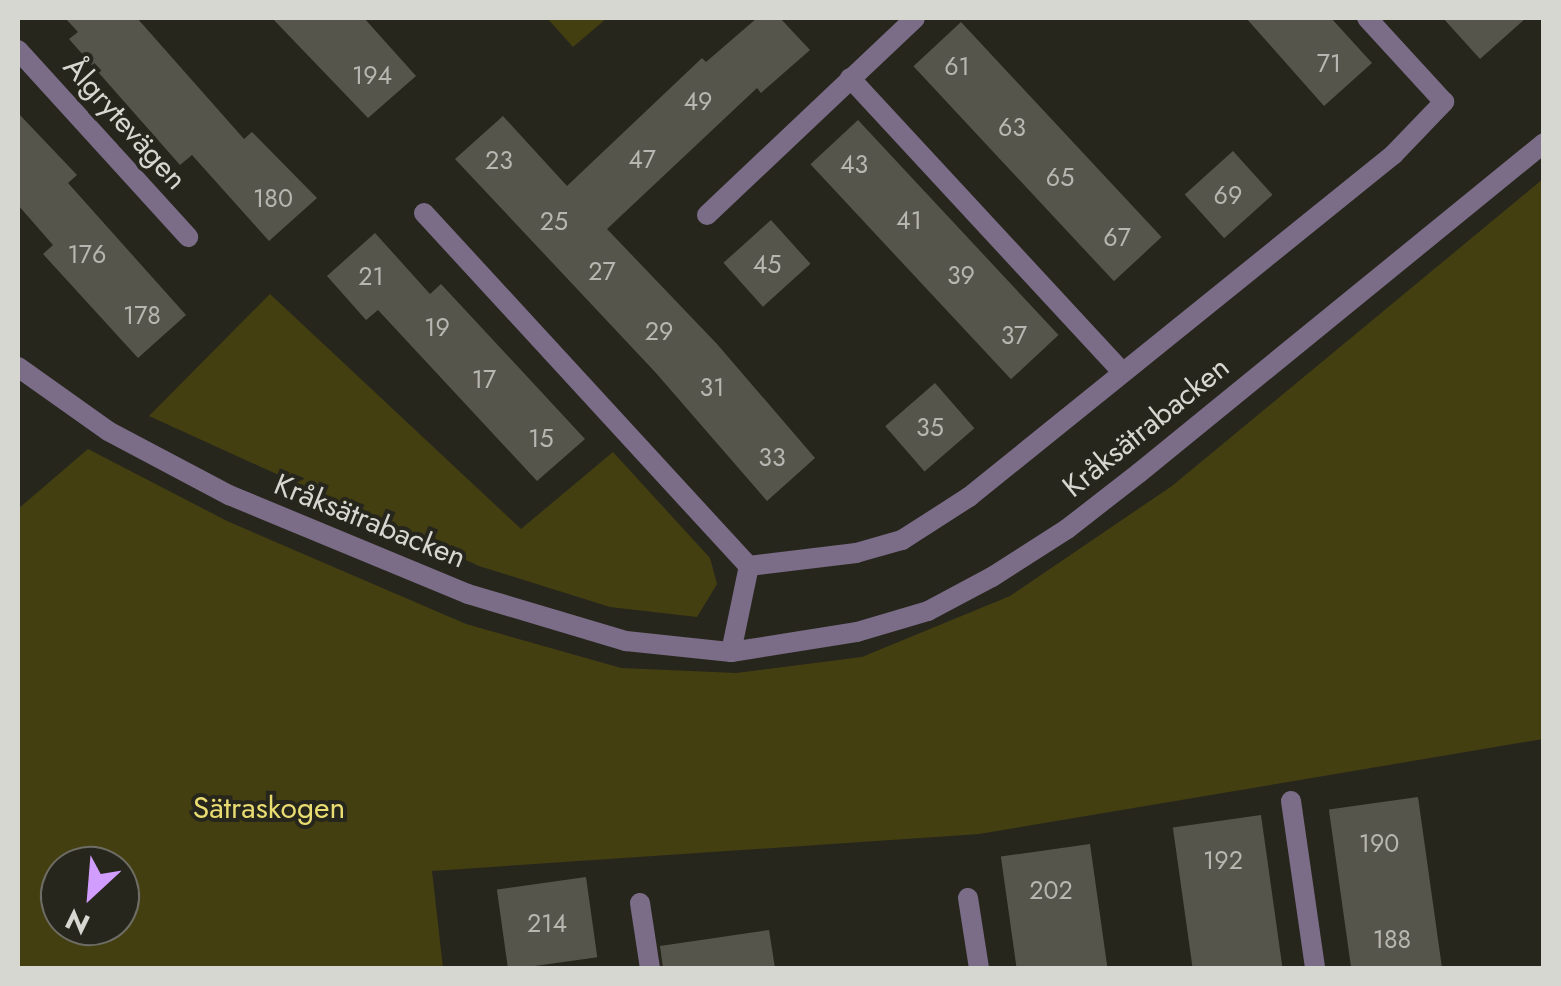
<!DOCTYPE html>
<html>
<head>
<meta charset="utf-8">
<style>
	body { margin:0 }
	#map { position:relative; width:1561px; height:986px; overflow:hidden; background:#27261d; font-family:Jost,sans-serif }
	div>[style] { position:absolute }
	.green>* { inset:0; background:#443f11 }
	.building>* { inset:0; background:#56554b; transform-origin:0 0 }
	.minor>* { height:20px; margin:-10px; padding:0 10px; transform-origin:10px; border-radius:10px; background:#7b6d88 }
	span { translate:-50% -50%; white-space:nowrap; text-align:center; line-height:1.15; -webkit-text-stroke:8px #27261d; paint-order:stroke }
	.number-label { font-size:25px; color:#b7b6b0 }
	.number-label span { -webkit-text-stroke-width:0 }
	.street-label { font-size:30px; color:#d7d7d1 }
	.park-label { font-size:30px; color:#e9dc71 }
	.frame { position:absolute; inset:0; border:20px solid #d7d7d1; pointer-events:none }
	.north { position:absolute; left:40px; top:846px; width:100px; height:100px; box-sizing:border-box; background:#27261d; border:2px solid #6d6d65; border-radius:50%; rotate:206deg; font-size:28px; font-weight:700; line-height:40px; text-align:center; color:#d7d7d1 }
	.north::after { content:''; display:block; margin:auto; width:35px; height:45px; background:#d19dfe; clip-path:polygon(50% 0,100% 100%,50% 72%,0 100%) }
</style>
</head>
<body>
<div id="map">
	<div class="green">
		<div style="clip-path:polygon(547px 18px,607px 18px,573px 47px)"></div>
		<div style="clip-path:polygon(evenodd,1543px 179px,1543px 739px,979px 834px,432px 871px,443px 968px,18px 968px,18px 509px,88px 449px,227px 521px,466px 624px,621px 668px,736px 673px,862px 657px,1010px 596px,1172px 486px,1543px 179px,60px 866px,120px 866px,120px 926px,60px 926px,60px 866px)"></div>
		<div style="clip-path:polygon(270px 294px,521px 529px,613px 452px,710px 558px,717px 584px,697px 617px,610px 607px,479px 566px,149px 416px)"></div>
	</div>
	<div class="building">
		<div style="clip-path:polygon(65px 18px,137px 18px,244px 139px,252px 132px,317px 198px,269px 241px,192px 155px,180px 165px,69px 39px,78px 32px)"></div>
		<div style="clip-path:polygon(272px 18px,364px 18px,416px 76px,368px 118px)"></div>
		<div style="clip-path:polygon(757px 18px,780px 18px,810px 50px,761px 93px,757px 88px,607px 229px,717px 344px,815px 458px,767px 501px,656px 373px,455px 159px,503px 116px,567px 186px,702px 58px,706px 62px)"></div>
		<div style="clip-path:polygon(1246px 18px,1331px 18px,1372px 63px,1324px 106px)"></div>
		<div style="clip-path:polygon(1443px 18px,1526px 18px,1480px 59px)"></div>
		<div style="left:961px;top:22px;width:294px;height:65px;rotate:47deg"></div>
		<div style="clip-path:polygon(18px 113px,77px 175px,68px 183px,186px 315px,138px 358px,43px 254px,53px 245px,18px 205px)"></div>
		<div style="left:858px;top:120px;width:294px;height:65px;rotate:47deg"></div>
		<div style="left:1233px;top:151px;width:59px;height:65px;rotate:48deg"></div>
		<div style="left:771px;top:220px;width:59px;height:64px;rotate:48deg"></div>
		<div style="clip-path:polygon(375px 233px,430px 294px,441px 284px,585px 439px,537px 481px,378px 310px,366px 320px,327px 276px)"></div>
		<div style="left:935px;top:383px;width:60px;height:66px;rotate:49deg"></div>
		<div style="left:1418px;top:797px;width:173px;height:90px;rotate:82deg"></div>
		<div style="left:1261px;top:815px;width:155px;height:89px;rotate:82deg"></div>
		<div style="left:1090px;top:844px;width:125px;height:90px;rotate:82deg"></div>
		<div style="left:586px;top:877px;width:81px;height:90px;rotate:82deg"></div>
		<div style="clip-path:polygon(769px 930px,775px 968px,663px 968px,660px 946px)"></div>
	</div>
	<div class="minor">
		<div style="left:18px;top:50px;width:253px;rotate:47.7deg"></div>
		<div style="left:850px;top:78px;width:399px;rotate:47.2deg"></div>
		<div style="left:424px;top:213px;width:480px;rotate:47.4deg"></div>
		<div style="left:707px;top:215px;width:286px;rotate:-43.4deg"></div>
		<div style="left:18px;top:367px;width:110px;rotate:35.4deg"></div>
		<div style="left:108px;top:431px;width:137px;rotate:27.9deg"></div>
		<div style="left:229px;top:495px;width:259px;rotate:22.5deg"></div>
		<div style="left:468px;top:594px;width:165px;rotate:16.6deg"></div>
		<div style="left:626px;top:641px;width:106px;rotate:6deg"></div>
		<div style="left:731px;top:652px;width:128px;rotate:-9deg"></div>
		<div style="left:857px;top:632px;width:74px;rotate:-16.5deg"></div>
		<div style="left:928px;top:611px;width:72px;rotate:-28deg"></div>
		<div style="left:992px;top:577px;width:89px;rotate:-32.6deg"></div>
		<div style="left:1067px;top:529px;width:91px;rotate:-37.9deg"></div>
		<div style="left:1139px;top:473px;width:522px;rotate:-39.17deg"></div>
		<div style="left:731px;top:652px;width:88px;rotate:-78.2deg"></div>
		<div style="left:749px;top:566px;width:108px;rotate:-6.9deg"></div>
		<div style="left:856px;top:553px;width:48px;rotate:-15.8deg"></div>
		<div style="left:902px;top:540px;width:80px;rotate:-32.7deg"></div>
		<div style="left:969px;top:497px;width:545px;rotate:-38.89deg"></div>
		<div style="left:1393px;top:155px;width:74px;rotate:-46.1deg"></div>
		<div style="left:1444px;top:102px;width:114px;rotate:-132.5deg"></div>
		<div style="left:1291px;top:801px;width:169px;rotate:81.8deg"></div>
		<div style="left:968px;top:898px;width:71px;rotate:81.1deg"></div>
		<div style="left:640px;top:903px;width:66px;rotate:81.3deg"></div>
	</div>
	<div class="number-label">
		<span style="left:1329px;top:63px">71</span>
		<span style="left:957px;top:66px">61</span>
		<span style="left:372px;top:75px">194</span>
		<span style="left:698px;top:101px">49</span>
		<span style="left:1012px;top:127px">63</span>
		<span style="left:642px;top:159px">47</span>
		<span style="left:499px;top:160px">23</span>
		<span style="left:854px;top:164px">43</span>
		<span style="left:1060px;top:177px">65</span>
		<span style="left:1228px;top:195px">69</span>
		<span style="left:273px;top:198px">180</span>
		<span style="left:909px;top:220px">41</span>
		<span style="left:554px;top:221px">25</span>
		<span style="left:1117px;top:237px">67</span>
		<span style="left:87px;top:254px">176</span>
		<span style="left:767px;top:264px">45</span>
		<span style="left:602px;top:271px">27</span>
		<span style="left:961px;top:275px">39</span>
		<span style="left:371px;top:276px">21</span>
		<span style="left:142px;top:315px">178</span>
		<span style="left:437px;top:327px">19</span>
		<span style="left:659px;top:331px">29</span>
		<span style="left:1014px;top:335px">37</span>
		<span style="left:484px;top:379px">17</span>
		<span style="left:712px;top:387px">31</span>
		<span style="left:930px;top:427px">35</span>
		<span style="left:541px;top:438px">15</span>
		<span style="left:772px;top:457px">33</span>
		<span style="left:1379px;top:843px">190</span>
		<span style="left:1223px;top:860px">192</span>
		<span style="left:1051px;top:890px">202</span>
		<span style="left:547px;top:923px">214</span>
		<span style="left:1392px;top:939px">188</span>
	</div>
	<div class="street-label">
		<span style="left:125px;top:123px;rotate:48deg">Ålgrytevägen</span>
		<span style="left:1146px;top:427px;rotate:-39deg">Kråksätrabacken</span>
		<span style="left:370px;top:521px;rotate:22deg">Kråksätrabacken</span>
	</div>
	<div class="park-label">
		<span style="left:269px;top:808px">Sätraskogen</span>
	</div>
	<div class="frame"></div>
	<div class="north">N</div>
</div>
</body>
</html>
